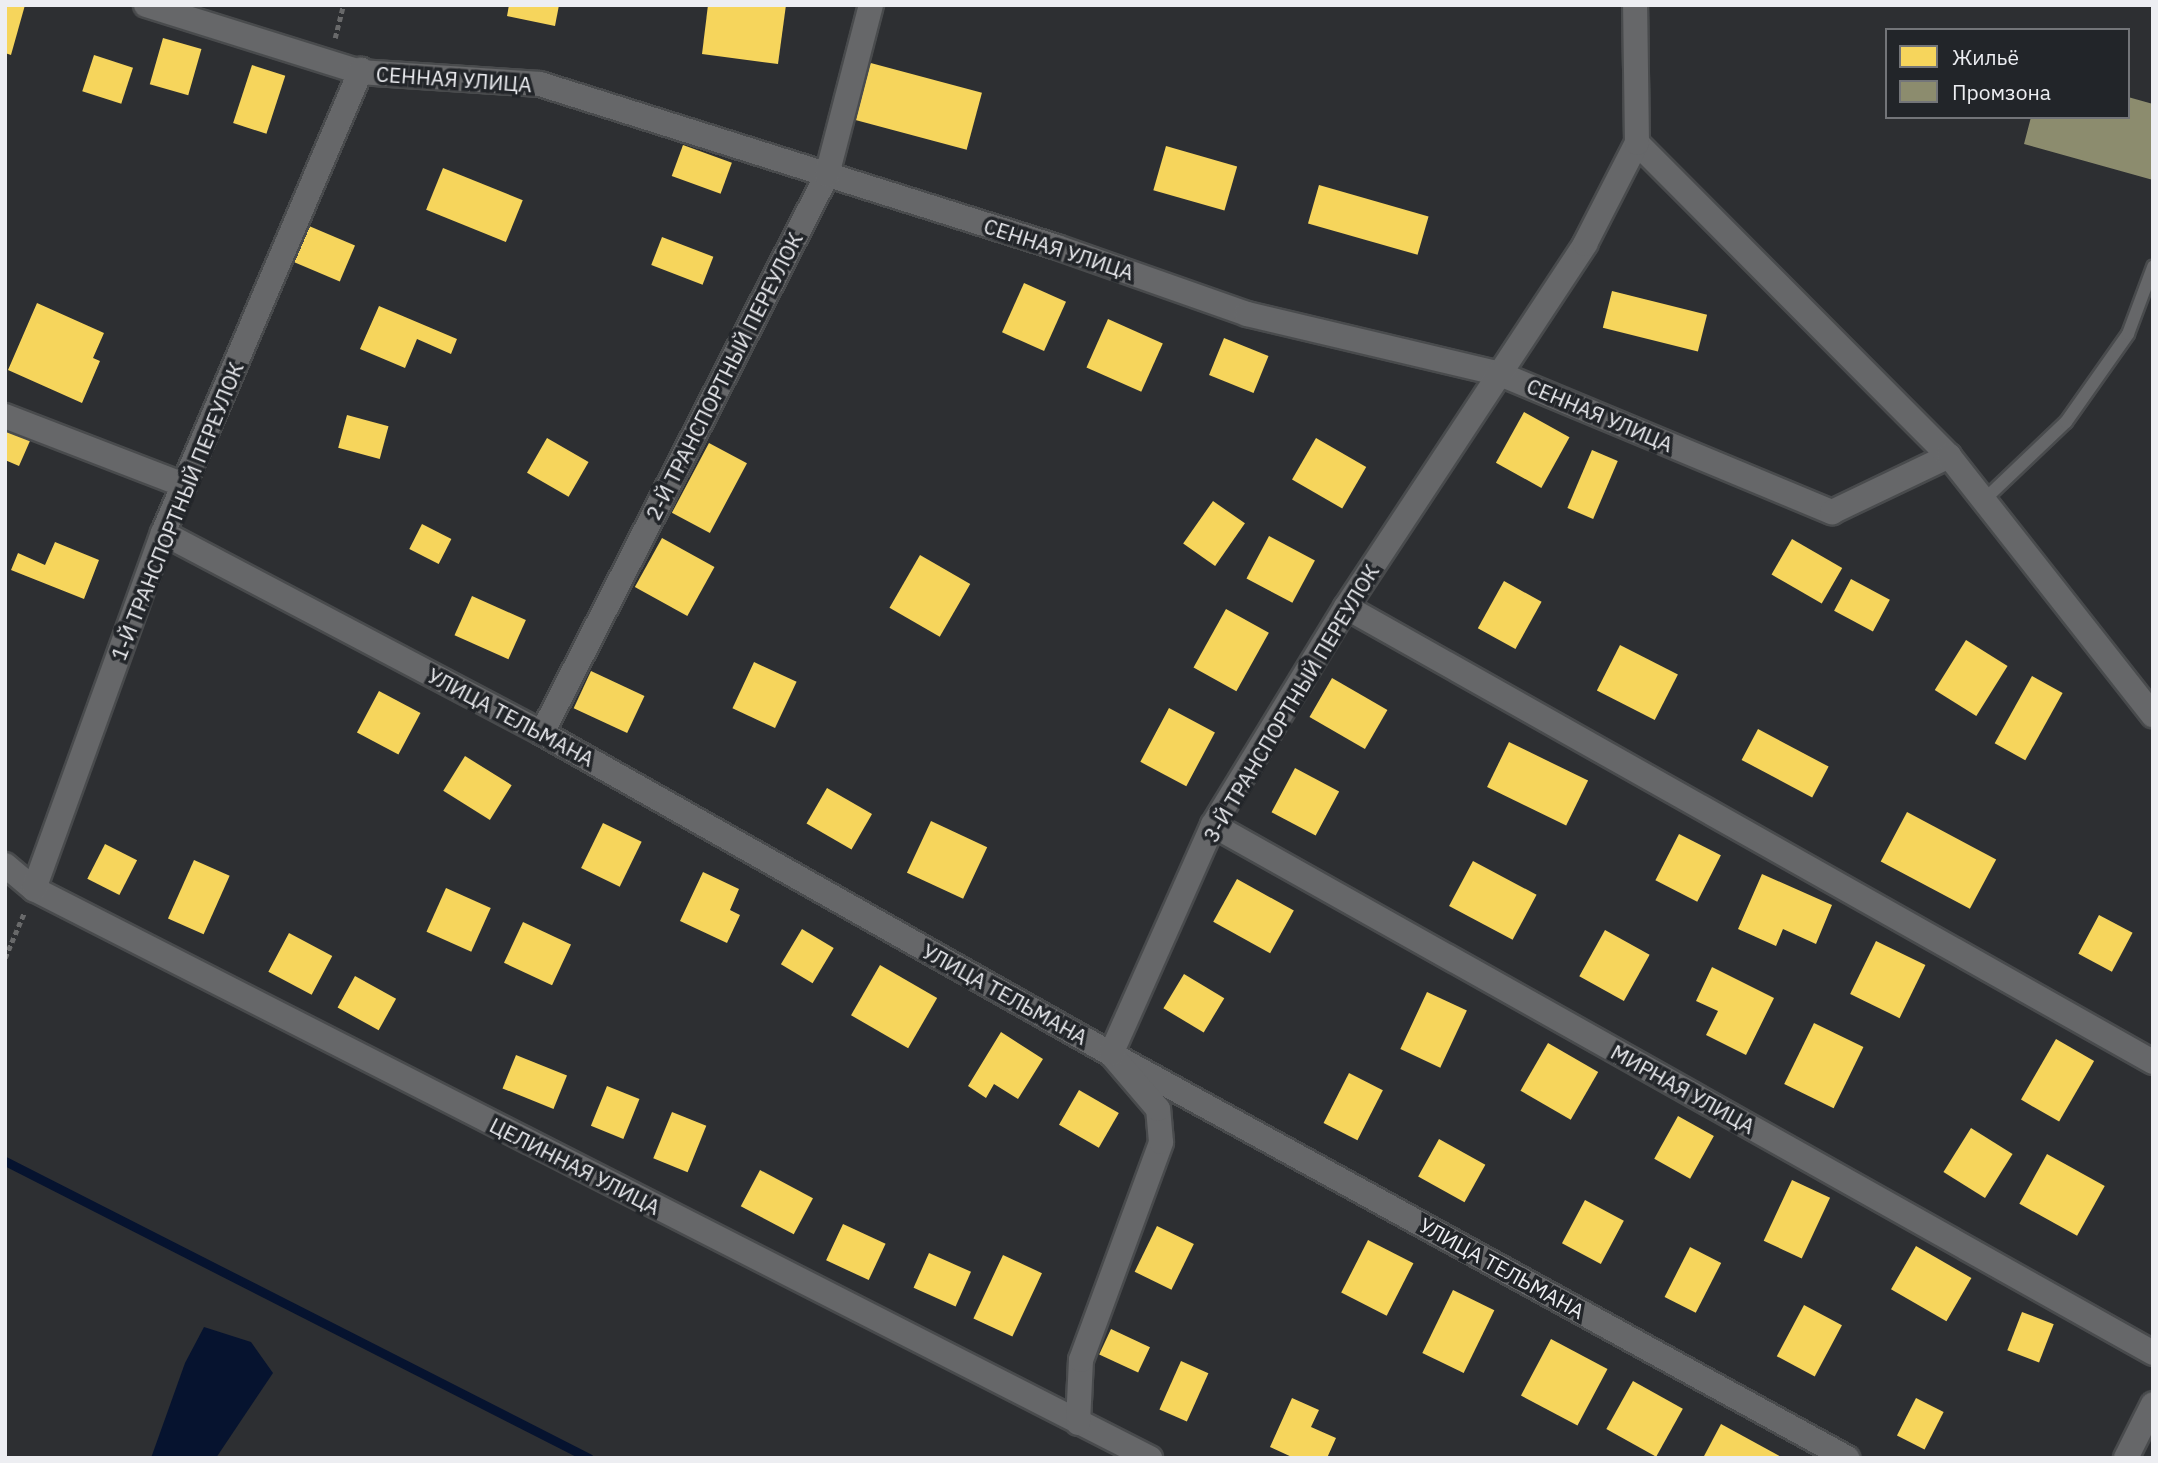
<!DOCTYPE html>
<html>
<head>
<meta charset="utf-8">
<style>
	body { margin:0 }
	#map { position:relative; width:2158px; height:1463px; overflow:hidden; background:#2d2f32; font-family:"IBM Plex Sans",sans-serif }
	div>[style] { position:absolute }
	.water>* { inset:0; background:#06132f }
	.homes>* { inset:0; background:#f6d55c; transform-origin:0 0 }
	.industry>* { inset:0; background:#8c8c6e }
	.stream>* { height:9px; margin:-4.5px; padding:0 4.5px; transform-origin:4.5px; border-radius:4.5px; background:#06132f }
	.path>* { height:4.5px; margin-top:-2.25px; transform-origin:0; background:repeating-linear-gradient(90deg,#68696a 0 5px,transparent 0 8.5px) }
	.roads { filter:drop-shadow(2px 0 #494b4d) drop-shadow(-2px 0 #494b4d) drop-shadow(0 2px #494b4d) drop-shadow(0 -2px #494b4d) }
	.service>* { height:12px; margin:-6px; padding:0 6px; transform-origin:6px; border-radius:6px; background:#666769 }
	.minor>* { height:24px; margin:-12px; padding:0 12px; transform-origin:12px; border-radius:12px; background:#666769 }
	span { translate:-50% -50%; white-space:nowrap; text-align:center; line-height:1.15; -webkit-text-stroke:7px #222529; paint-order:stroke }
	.street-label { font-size:21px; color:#edeef2 }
	.frame { position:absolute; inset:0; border:7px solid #edeef2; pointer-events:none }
	.legend { position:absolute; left:1885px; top:28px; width:245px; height:91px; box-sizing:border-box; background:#222529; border:2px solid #737579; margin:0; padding:9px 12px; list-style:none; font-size:21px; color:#edeef2 }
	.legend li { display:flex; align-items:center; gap:14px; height:35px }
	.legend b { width:35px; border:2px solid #737579 }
</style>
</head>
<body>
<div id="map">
	<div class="water">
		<div style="clip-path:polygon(204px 1327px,251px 1342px,273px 1373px,216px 1458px,151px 1458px,185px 1363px)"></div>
	</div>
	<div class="homes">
		<div style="clip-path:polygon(5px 5px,25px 5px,11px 55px,5px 53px)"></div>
		<div style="clip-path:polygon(509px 5px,559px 5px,555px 26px,507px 16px)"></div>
		<div style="clip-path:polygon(708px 5px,786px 5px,778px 64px,702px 54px)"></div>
		<div style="left:163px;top:38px;width:40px;height:48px;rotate:16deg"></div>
		<div style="left:94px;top:55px;width:41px;height:38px;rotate:18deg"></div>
		<div style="left:867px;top:62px;width:119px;height:59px;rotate:15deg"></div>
		<div style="left:252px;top:65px;width:35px;height:61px;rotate:18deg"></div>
		<div style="left:683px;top:145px;width:52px;height:33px;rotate:20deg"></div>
		<div style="left:1166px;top:146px;width:74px;height:46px;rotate:16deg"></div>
		<div style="left:443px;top:168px;width:86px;height:45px;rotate:22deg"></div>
		<div style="left:1319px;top:185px;width:114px;height:40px;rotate:16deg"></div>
		<div style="left:309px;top:226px;width:50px;height:39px;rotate:23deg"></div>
		<div style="left:662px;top:237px;width:55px;height:30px;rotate:21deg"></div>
		<div style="left:1024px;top:283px;width:46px;height:54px;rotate:24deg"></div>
		<div style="left:1612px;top:291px;width:98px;height:38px;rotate:14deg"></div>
		<div style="clip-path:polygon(37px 303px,104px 333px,93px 358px,100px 361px,82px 403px,8px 370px)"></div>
		<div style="clip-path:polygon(379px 306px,457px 339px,451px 354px,417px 339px,405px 368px,360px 349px)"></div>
		<div style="left:1108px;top:319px;width:60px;height:53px;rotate:24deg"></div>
		<div style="left:1224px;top:338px;width:48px;height:40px;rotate:22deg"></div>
		<div style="left:1524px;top:412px;width:52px;height:58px;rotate:29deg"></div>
		<div style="left:347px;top:415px;width:43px;height:34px;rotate:15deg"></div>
		<div style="clip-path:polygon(5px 422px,33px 434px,19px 466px,5px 460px)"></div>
		<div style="left:547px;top:438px;width:48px;height:40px;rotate:30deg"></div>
		<div style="left:1316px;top:438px;width:58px;height:48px;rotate:30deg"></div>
		<div style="left:709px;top:443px;width:43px;height:79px;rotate:28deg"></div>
		<div style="left:1592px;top:450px;width:28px;height:63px;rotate:23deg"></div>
		<div style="left:1213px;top:501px;width:39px;height:52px;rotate:35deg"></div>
		<div style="left:422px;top:524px;width:33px;height:28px;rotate:27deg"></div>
		<div style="left:1269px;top:536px;width:52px;height:48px;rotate:28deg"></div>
		<div style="left:662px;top:538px;width:60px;height:56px;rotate:29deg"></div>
		<div style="left:1792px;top:539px;width:58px;height:41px;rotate:30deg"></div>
		<div style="clip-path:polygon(55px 542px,99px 560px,84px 599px,11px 570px,18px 553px,45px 565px)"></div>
		<div style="left:920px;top:555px;width:58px;height:61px;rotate:30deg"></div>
		<div style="left:1851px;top:579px;width:44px;height:36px;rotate:28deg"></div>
		<div style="left:1504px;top:581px;width:43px;height:54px;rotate:29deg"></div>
		<div style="left:472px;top:596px;width:59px;height:43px;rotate:24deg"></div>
		<div style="left:1226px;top:609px;width:49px;height:67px;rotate:29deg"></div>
		<div style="left:1966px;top:640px;width:49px;height:59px;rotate:32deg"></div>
		<div style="left:1620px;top:645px;width:65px;height:51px;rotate:27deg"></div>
		<div style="left:754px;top:662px;width:47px;height:51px;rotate:25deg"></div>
		<div style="left:591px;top:671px;width:59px;height:41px;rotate:25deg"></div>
		<div style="left:2032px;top:676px;width:35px;height:77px;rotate:29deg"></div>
		<div style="left:1332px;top:678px;width:64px;height:45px;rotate:30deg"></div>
		<div style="left:379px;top:691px;width:47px;height:47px;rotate:28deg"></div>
		<div style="left:1169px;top:708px;width:52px;height:61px;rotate:28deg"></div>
		<div style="left:1758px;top:729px;width:80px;height:35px;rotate:28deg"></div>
		<div style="left:1509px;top:742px;width:88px;height:50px;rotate:26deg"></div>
		<div style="left:465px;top:756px;width:55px;height:41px;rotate:32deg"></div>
		<div style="left:1295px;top:768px;width:50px;height:50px;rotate:28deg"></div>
		<div style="left:827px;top:788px;width:52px;height:41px;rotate:30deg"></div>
		<div style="left:1907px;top:812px;width:101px;height:56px;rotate:28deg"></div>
		<div style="left:931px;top:821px;width:62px;height:57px;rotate:25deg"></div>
		<div style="left:603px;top:823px;width:43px;height:50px;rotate:26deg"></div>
		<div style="left:1679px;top:834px;width:47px;height:52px;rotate:27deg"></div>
		<div style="left:105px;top:844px;width:36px;height:39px;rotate:27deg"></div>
		<div style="left:194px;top:860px;width:39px;height:64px;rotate:24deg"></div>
		<div style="left:1473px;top:861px;width:72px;height:51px;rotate:28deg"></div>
		<div style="clip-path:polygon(703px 872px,739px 889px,730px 910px,740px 915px,727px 943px,680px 921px)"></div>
		<div style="clip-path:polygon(1762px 874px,1832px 905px,1816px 944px,1783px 929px,1776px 946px,1738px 929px)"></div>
		<div style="left:1237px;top:879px;width:65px;height:49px;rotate:29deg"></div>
		<div style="left:446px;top:888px;width:49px;height:48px;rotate:24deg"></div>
		<div style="left:2099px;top:915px;width:38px;height:44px;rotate:28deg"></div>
		<div style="left:523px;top:922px;width:53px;height:45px;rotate:25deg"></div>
		<div style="left:802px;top:929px;width:37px;height:41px;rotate:31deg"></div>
		<div style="left:1605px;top:930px;width:51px;height:53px;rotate:29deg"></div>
		<div style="left:289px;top:933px;width:49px;height:44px;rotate:28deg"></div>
		<div style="left:1876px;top:941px;width:55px;height:59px;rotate:26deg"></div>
		<div style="left:880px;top:965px;width:66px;height:58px;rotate:30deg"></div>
		<div style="clip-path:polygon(1712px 967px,1774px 998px,1746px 1055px,1706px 1035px,1718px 1011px,1696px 1001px)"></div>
		<div style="left:1184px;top:974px;width:47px;height:40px;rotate:31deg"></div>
		<div style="left:355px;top:976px;width:47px;height:36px;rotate:29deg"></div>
		<div style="left:1427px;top:992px;width:44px;height:63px;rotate:25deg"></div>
		<div style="left:1814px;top:1023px;width:55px;height:68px;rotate:26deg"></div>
		<div style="clip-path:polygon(1001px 1032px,1043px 1059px,1018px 1099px,994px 1084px,986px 1098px,968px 1086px)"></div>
		<div style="left:2056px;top:1039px;width:44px;height:70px;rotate:30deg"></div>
		<div style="left:1548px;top:1043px;width:58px;height:55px;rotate:30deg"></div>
		<div style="left:516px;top:1055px;width:55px;height:36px;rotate:22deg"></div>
		<div style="left:1349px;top:1073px;width:38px;height:56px;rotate:27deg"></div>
		<div style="left:607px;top:1086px;width:35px;height:43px;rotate:22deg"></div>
		<div style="left:1079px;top:1090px;width:46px;height:40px;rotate:30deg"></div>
		<div style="left:672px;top:1112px;width:37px;height:50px;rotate:22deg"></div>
		<div style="left:1678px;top:1116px;width:41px;height:49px;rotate:29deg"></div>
		<div style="left:1971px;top:1128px;width:49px;height:52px;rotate:32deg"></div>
		<div style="left:1439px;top:1139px;width:53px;height:43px;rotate:29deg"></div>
		<div style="left:2047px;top:1154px;width:66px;height:57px;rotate:29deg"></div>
		<div style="left:760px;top:1170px;width:60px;height:41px;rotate:28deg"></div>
		<div style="left:1792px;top:1180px;width:42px;height:67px;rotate:25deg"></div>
		<div style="left:1585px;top:1200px;width:44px;height:49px;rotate:28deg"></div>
		<div style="left:843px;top:1224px;width:47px;height:40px;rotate:25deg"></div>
		<div style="left:1157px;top:1226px;width:41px;height:51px;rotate:26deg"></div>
		<div style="left:1368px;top:1240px;width:51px;height:59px;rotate:27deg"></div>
		<div style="left:1916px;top:1246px;width:64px;height:50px;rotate:30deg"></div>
		<div style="left:1690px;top:1247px;width:35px;height:56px;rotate:27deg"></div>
		<div style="left:929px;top:1253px;width:46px;height:38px;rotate:24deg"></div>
		<div style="left:1003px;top:1255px;width:43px;height:70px;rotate:25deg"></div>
		<div style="left:1453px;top:1290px;width:46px;height:70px;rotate:26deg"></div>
		<div style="left:1804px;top:1305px;width:43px;height:58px;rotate:28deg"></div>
		<div style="left:2022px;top:1312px;width:34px;height:41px;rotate:21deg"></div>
		<div style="left:1111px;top:1329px;width:43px;height:28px;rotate:25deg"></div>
		<div style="left:1551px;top:1339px;width:64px;height:64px;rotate:28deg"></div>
		<div style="left:1181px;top:1361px;width:30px;height:53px;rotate:24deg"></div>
		<div style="left:1633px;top:1381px;width:57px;height:55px;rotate:29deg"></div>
		<div style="clip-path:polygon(1292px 1398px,1319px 1410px,1311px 1427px,1336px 1438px,1327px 1458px,1294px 1458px,1270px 1447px)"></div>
		<div style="left:1916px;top:1398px;width:31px;height:42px;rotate:27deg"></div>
		<div style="clip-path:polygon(1721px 1424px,1783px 1458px,1703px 1458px)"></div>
	</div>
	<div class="industry">
		<div style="clip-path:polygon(2128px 97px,2153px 104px,2153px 180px,2024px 144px,2031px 117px,2128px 117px)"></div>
	</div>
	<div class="stream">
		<div style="left:5px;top:1161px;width:655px;rotate:26.96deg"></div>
	</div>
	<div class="path">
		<div style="left:335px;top:38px;width:34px;rotate:-76deg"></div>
		<div style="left:5px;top:958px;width:49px;rotate:-67.1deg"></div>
	</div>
	<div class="roads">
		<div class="service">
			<div style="left:1984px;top:500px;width:113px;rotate:-43.6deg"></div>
			<div style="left:2066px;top:422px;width:108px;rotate:-54.8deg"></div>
			<div style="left:2128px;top:334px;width:72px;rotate:-69.5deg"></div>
		</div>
		<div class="minor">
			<div style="left:146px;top:5px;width:224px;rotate:17.4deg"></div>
			<div style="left:360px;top:72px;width:180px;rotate:3.8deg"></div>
			<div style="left:540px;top:84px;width:542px;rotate:17.5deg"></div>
			<div style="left:1057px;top:247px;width:201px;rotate:19.4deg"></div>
			<div style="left:1247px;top:314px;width:260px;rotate:13.3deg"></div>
			<div style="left:1500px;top:374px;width:360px;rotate:22.6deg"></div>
			<div style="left:1832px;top:512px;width:130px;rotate:-25.6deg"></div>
			<div style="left:1637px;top:143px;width:442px;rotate:45.1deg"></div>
			<div style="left:1949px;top:456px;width:330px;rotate:51.8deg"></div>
			<div style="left:5px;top:416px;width:192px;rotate:21.1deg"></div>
			<div style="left:163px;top:533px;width:429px;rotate:27.8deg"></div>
			<div style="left:542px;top:733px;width:653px;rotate:29.43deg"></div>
			<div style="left:1111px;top:1054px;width:840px;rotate:28.76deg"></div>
			<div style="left:1346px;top:607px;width:926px;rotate:29.42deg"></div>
			<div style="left:542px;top:733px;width:627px;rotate:-62.94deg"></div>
			<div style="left:827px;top:175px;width:176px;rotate:-75.5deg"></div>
			<div style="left:1213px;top:825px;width:1078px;rotate:29.32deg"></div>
			<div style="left:5px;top:865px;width:38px;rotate:40deg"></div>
			<div style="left:34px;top:889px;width:1253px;rotate:27.02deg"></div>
			<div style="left:34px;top:889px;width:379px;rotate:-70.1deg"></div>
			<div style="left:163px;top:533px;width:504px;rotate:-66.85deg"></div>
			<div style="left:1078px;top:1423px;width:63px;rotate:-87.3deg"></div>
			<div style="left:1081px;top:1360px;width:232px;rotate:-69.8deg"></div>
			<div style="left:1161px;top:1142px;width:33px;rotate:-95deg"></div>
			<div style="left:1158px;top:1109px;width:72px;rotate:-130.5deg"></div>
			<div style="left:1111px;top:1054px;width:251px;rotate:-66deg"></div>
			<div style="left:1213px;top:825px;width:255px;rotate:-58.6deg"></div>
			<div style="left:1346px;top:607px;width:435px;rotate:-56.6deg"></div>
			<div style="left:1585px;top:244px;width:114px;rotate:-62.8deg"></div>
			<div style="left:1637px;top:143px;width:138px;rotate:-90.8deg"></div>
			<div style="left:2126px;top:1458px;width:60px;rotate:-63.4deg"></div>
		</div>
	</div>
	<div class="street-label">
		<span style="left:454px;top:79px;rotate:4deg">СЕННАЯ УЛИЦА</span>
		<span style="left:1059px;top:249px;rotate:18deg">СЕННАЯ УЛИЦА</span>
		<span style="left:724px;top:376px;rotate:-63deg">2-Й ТРАНСПОРТНЫЙ ПЕРЕУЛОК</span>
		<span style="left:1600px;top:415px;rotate:23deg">СЕННАЯ УЛИЦА</span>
		<span style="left:177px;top:511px;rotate:-68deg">1-Й ТРАНСПОРТНЫЙ ПЕРЕУЛОК</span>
		<span style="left:1291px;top:703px;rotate:-59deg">3-Й ТРАНСПОРТНЫЙ ПЕРЕУЛОК</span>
		<span style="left:511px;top:717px;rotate:28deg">УЛИЦА ТЕЛЬМАНА</span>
		<span style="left:1005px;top:994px;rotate:29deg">УЛИЦА ТЕЛЬМАНА</span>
		<span style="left:1683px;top:1089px;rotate:29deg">МИРНАЯ УЛИЦА</span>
		<span style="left:575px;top:1166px;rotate:27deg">ЦЕЛИННАЯ УЛИЦА</span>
		<span style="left:1502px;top:1268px;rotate:29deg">УЛИЦА ТЕЛЬМАНА</span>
	</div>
	<div class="frame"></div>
	<ul class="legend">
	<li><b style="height:19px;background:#f6d55c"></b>Жильё</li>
	<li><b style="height:19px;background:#8c8c6e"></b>Промзона</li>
	</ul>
</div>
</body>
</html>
